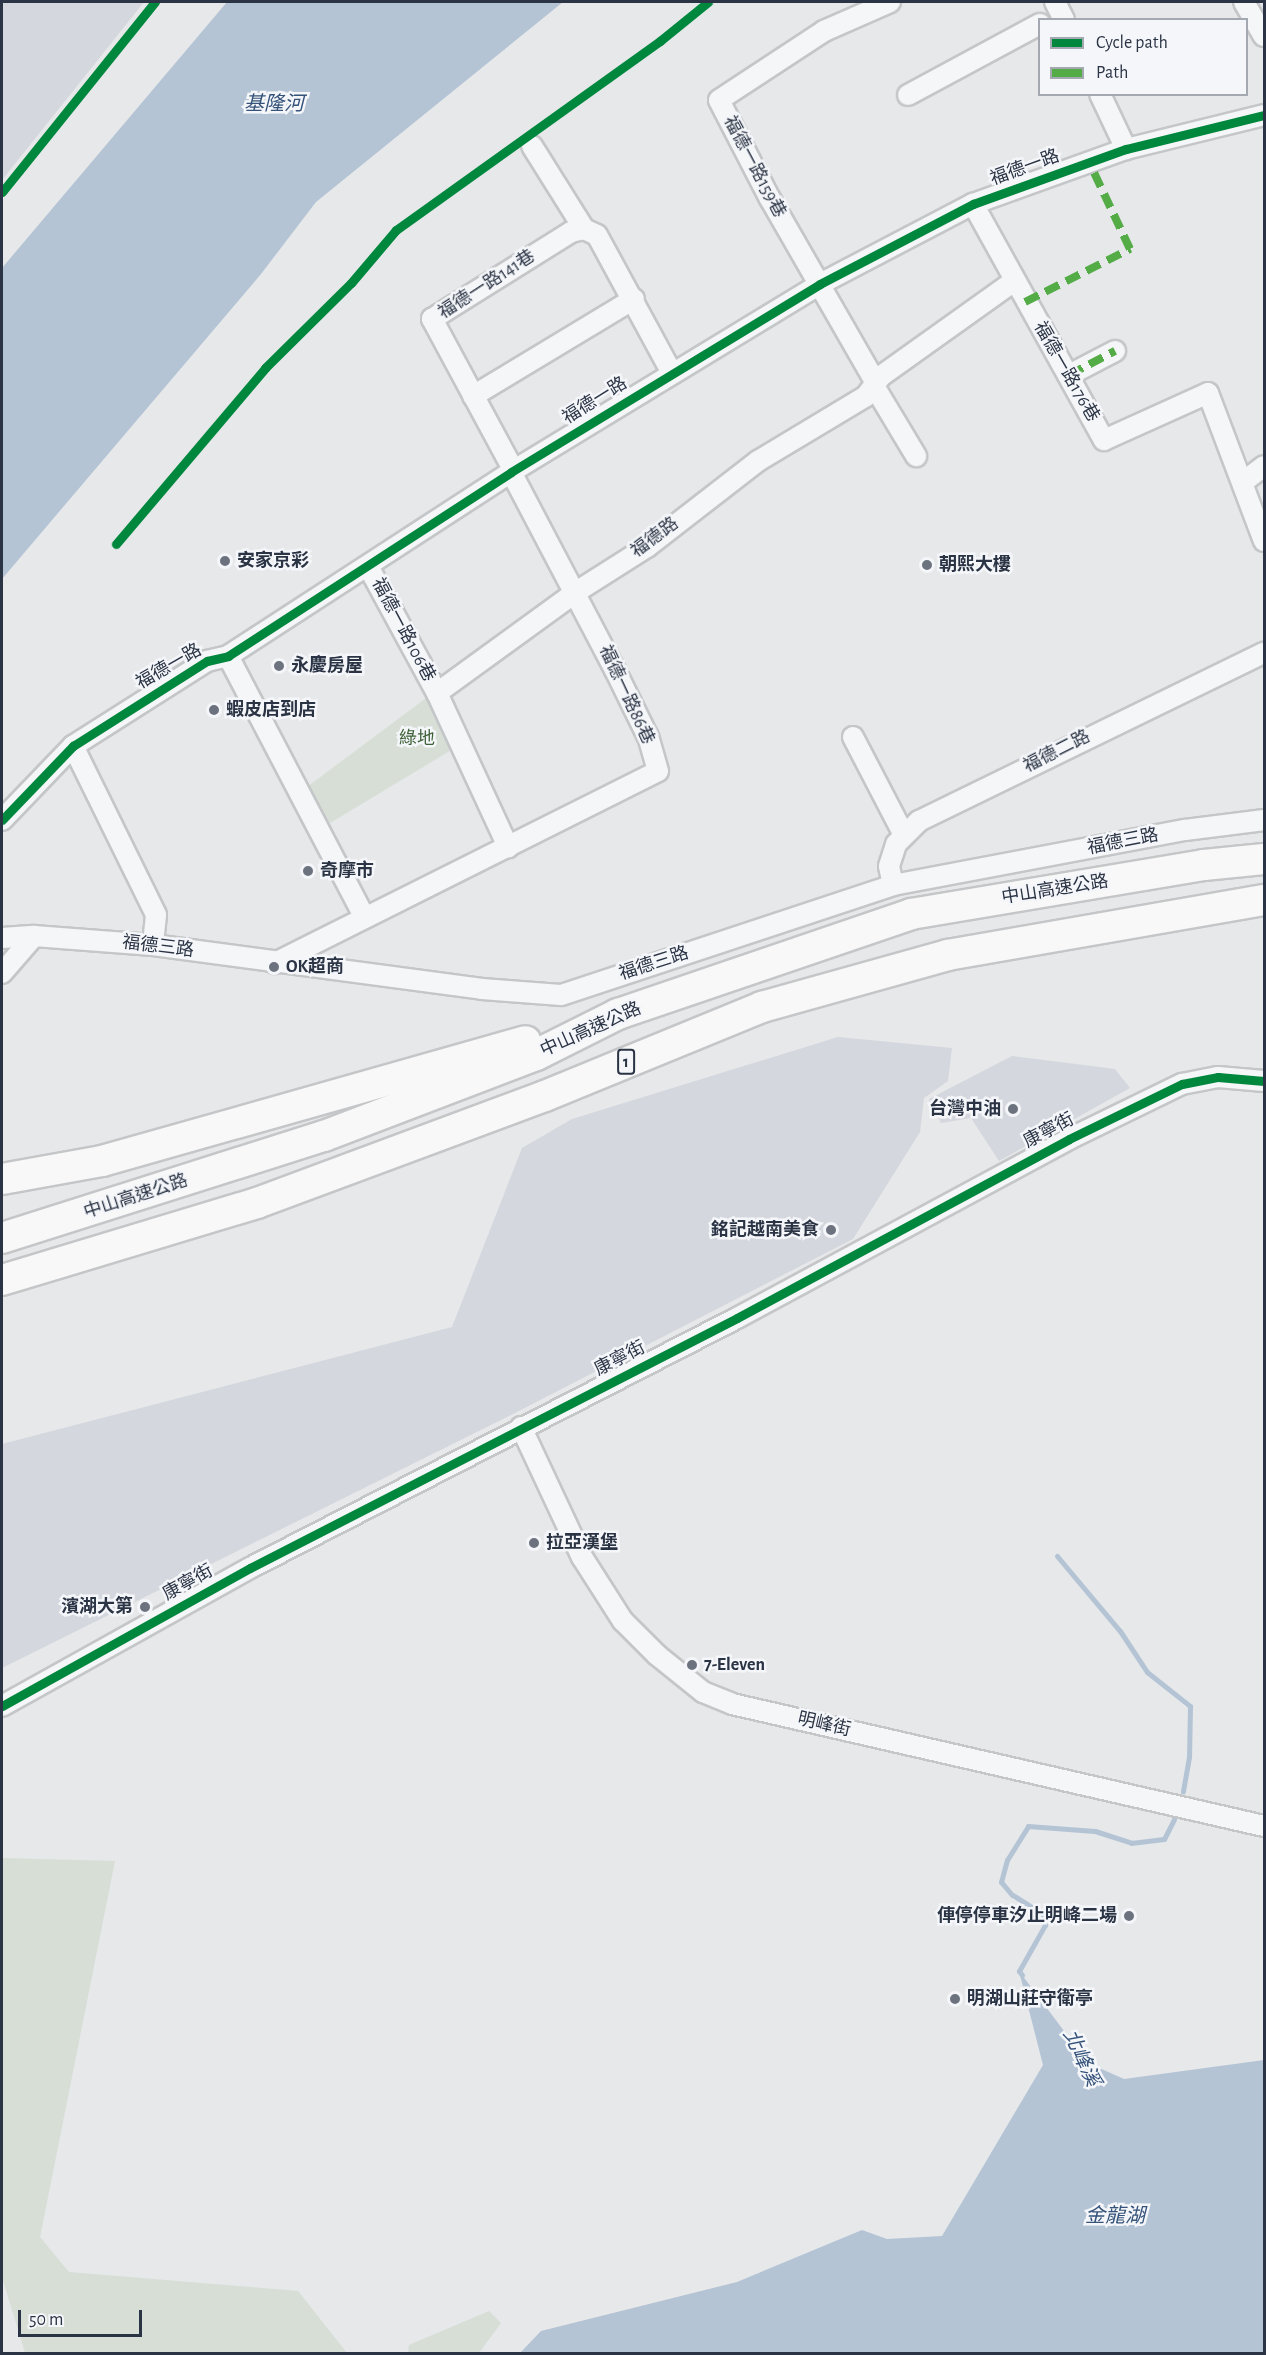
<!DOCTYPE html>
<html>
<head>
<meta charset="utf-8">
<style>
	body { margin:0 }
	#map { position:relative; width:1266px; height:2355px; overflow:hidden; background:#e6e8ea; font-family:"Alegreya Sans","Noto Sans TC",sans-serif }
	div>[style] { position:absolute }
	.built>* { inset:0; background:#d4d7dd }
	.green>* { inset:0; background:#d6ded6 }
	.water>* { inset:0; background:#b4c4d5 }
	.stream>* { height:5px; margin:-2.5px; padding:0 2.5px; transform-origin:2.5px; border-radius:2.5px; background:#b4c4d5 }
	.roads { filter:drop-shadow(2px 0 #c4c6c8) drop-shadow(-2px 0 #c4c6c8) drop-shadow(0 2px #c4c6c8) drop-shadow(0 -2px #c4c6c8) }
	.minor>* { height:20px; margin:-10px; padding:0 10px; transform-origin:10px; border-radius:10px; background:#f5f6f7 }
	.highway>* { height:30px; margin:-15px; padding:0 15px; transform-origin:15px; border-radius:15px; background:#f8f8f8 }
	.quiet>* { height:8px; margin-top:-4px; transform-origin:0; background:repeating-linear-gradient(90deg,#54ac47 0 15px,transparent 0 23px) }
	.cycleway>* { height:9px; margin:-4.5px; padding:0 4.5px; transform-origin:4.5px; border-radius:4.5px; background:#00873e }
	.dots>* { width:16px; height:16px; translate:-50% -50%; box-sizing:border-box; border:3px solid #f4f6f9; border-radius:50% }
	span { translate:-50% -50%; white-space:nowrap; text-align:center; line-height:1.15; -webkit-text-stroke:5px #f4f6f9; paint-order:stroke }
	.shield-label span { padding:2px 4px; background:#f4f6f9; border:2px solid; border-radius:4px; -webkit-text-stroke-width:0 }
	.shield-label { font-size:16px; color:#2b3445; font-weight:700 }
	.street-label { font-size:18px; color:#2b3445 }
	.poi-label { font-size:18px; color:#2b3445; font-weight:700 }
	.left { translate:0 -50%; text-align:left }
	.right { translate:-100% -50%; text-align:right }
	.park-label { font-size:18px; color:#3f6138 }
	.water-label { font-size:20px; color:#34527a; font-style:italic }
	.frame { position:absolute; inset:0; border:3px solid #2b3445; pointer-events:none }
	.legend { position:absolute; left:1038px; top:18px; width:210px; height:78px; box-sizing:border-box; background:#f4f6f9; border:2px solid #a4a8b1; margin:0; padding:8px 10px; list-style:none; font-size:18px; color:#2b3445 }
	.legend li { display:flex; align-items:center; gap:12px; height:30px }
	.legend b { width:30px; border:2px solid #a4a8b1 }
	.scale { position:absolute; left:18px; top:2310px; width:124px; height:27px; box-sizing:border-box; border:3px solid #2b3445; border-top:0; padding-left:8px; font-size:18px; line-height:21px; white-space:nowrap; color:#2b3445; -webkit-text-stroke:4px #f4f6f9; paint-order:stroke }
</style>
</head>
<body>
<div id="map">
	<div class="built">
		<div style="clip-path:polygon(2px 2px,144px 2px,2px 180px)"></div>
		<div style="clip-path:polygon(838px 1037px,952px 1048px,948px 1081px,924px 1098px,920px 1132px,853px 1239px,515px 1413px,2px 1668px,2px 1444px,452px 1327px,522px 1148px,572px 1119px)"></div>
		<div style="clip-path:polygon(1012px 1056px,1115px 1069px,1130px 1088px,999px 1161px,971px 1118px,941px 1123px,929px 1099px)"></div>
	</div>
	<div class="green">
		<div style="clip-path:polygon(429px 696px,453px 749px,330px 823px,307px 787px)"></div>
		<div style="clip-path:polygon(2px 1858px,115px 1861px,40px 2237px,69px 2272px,298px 2291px,347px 2353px,25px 2353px,2px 2277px)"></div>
		<div style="clip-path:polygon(489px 2311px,501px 2323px,479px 2353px,408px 2353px,409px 2345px)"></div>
	</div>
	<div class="water">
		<div style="clip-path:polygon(227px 2px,563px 2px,316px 202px,261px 274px,2px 579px,2px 268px)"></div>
		<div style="clip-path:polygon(1019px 1971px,1088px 2063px,1124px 2079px,1264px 2060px,1264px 2353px,520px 2353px,541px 2331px,737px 2282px,862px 2230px,887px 2239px,942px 2236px,1043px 2065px)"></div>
	</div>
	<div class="stream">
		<div style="left:1057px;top:1556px;width:98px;rotate:50deg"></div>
		<div style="left:1120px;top:1631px;width:49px;rotate:56.6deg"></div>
		<div style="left:1147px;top:1672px;width:55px;rotate:38.3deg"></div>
		<div style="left:1190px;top:1706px;width:51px;rotate:91.1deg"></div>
		<div style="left:1189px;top:1757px;width:35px;rotate:100deg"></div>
		<div style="left:1022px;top:1975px;width:5px;rotate:-127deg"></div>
		<div style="left:1019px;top:1971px;width:53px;rotate:-60.5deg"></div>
		<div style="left:1045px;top:1925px;width:11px;rotate:-100deg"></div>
		<div style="left:1043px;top:1914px;width:36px;rotate:-148deg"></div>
		<div style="left:1012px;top:1895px;width:17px;rotate:-130deg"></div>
		<div style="left:1001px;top:1882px;width:23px;rotate:-75deg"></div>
		<div style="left:1007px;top:1860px;width:40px;rotate:-58deg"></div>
		<div style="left:1028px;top:1826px;width:67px;rotate:4.3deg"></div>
		<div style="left:1095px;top:1831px;width:38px;rotate:18deg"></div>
		<div style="left:1131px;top:1843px;width:33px;rotate:-7deg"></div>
		<div style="left:1164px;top:1839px;width:22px;rotate:-63deg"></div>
	</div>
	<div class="roads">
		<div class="minor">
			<div style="left:1055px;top:2px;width:20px;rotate:63deg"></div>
			<div style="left:1244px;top:2px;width:39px;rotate:60deg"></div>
			<div style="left:1100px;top:94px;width:61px;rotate:64.7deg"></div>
			<div style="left:908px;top:95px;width:150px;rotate:-28.3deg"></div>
			<div style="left:532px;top:146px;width:98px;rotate:57.9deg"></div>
			<div style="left:973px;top:204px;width:270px;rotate:61deg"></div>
			<div style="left:1104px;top:440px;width:114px;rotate:-24.3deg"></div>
			<div style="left:1208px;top:393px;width:158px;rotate:69.3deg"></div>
			<div style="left:1069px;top:375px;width:52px;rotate:-27.6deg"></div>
			<div style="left:876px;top:383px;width:212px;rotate:-119.9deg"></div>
			<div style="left:770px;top:199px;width:111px;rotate:-117.3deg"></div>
			<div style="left:719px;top:100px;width:126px;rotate:-33.3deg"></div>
			<div style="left:824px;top:31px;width:72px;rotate:-23.7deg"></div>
			<div style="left:874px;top:386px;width:82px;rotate:59deg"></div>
			<div style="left:473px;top:396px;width:188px;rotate:-31.1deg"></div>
			<div style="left:514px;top:471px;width:173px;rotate:-118.3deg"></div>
			<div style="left:432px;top:319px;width:164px;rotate:-32deg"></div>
			<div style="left:571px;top:232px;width:13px;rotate:-13deg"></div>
			<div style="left:584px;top:229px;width:14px;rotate:25deg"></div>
			<div style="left:597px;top:235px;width:157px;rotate:61.5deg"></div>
			<div style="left:1243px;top:482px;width:26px;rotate:-37deg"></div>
			<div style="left:369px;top:568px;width:142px;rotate:61.5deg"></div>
			<div style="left:437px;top:693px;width:170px;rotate:65.2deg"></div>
			<div style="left:228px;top:656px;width:293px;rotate:62.4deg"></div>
			<div style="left:437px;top:693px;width:172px;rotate:-36deg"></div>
			<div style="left:576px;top:592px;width:84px;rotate:-32.4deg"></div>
			<div style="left:647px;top:547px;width:140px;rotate:-37.8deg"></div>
			<div style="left:758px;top:461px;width:126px;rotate:-31deg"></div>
			<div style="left:866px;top:396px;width:25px;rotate:-53deg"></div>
			<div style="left:881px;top:376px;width:162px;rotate:-35.5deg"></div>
			<div style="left:853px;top:737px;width:108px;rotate:62.5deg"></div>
			<div style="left:73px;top:746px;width:188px;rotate:63.8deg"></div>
			<div style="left:156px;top:915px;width:30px;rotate:96deg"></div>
			<div style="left:2px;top:820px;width:103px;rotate:-46.2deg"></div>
			<div style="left:73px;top:746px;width:159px;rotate:-32.4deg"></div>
			<div style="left:207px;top:661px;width:22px;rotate:-13deg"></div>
			<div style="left:228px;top:656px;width:338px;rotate:-33deg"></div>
			<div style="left:511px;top:472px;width:362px;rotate:-31.3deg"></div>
			<div style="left:820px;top:284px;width:173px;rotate:-27.6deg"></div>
			<div style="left:973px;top:204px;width:163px;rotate:-19.8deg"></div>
			<div style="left:1126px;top:149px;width:142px;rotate:-13.8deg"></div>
			<div style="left:893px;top:885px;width:19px;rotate:-102deg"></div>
			<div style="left:889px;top:866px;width:23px;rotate:-72deg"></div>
			<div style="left:896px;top:844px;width:33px;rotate:-45deg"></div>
			<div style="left:919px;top:821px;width:384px;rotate:-26deg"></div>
			<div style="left:2px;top:938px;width:32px;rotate:-4deg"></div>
			<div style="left:34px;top:936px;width:119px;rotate:4.3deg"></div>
			<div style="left:153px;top:945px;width:332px;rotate:7.6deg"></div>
			<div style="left:482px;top:989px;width:79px;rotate:4.3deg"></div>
			<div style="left:561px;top:995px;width:350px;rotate:-18.3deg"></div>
			<div style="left:893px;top:885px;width:297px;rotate:-10.7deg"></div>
			<div style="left:1185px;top:830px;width:80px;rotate:-7.2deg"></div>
			<div style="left:275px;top:963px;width:428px;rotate:-26.6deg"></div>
			<div style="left:658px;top:771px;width:35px;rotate:-106deg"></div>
			<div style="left:648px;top:737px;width:75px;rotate:-116.2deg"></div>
			<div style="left:615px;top:670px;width:224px;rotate:-117.7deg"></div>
			<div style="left:2px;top:973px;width:49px;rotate:-49.1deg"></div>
			<div style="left:521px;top:1427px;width:144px;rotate:64.9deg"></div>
			<div style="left:582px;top:1557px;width:76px;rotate:57.4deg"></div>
			<div style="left:623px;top:1621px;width:48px;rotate:45deg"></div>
			<div style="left:657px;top:1655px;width:59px;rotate:38.8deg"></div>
			<div style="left:703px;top:1692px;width:31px;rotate:22deg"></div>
			<div style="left:732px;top:1704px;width:546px;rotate:12.92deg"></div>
			<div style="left:2px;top:1706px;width:284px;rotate:-29.1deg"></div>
			<div style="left:250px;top:1568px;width:547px;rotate:-27.17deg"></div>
			<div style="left:737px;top:1318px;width:377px;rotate:-28.3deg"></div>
			<div style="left:1069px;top:1139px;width:126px;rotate:-26deg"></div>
			<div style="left:1182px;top:1084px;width:37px;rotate:-11deg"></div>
			<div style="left:1218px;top:1077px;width:46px;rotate:5deg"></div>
		</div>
		<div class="highway">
			<div style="left:2px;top:1179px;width:102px;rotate:-10.2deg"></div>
			<div style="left:102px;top:1161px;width:440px;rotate:-15.8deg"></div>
			<div style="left:2px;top:1238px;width:338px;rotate:-17.6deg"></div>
			<div style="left:324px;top:1136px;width:227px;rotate:-20.9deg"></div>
			<div style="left:536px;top:1055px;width:92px;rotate:-26.6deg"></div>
			<div style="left:618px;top:1014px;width:310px;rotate:-18.8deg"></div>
			<div style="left:911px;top:914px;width:297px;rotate:-9.5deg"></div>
			<div style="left:1204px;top:865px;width:60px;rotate:-5.7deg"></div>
			<div style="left:2px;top:1280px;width:266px;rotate:-16.8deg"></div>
			<div style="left:257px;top:1203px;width:307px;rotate:-20.4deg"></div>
			<div style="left:545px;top:1096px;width:235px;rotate:-22.3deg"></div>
			<div style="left:762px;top:1007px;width:193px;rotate:-15.6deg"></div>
			<div style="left:948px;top:955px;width:321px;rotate:-9.9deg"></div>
		</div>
	</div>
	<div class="quiet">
		<div style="left:1025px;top:302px;width:118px;rotate:-26.8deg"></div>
		<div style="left:1130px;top:249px;width:96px;rotate:-115.2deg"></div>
		<div style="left:1069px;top:375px;width:52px;rotate:-27.6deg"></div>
	</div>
	<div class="cycleway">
		<div style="left:2px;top:192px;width:244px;rotate:-51.2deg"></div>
		<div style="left:116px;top:544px;width:231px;rotate:-49.7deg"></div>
		<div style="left:265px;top:368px;width:121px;rotate:-44.7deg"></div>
		<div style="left:351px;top:283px;width:70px;rotate:-49.7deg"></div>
		<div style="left:396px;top:230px;width:325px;rotate:-35.6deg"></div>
		<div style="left:660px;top:41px;width:62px;rotate:-39.1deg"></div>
		<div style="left:2px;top:820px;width:103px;rotate:-46.2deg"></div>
		<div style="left:73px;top:746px;width:159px;rotate:-32.4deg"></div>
		<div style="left:207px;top:661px;width:22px;rotate:-13deg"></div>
		<div style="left:228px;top:656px;width:338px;rotate:-33deg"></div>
		<div style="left:511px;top:472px;width:362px;rotate:-31.3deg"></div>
		<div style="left:820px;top:284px;width:173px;rotate:-27.6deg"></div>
		<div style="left:973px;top:204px;width:163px;rotate:-19.8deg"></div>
		<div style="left:1126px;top:149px;width:142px;rotate:-13.8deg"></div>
		<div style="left:2px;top:1706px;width:284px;rotate:-29.1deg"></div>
		<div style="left:250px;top:1568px;width:547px;rotate:-27.17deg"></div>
		<div style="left:737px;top:1318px;width:377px;rotate:-28.3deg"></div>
		<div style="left:1069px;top:1139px;width:126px;rotate:-26deg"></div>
		<div style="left:1182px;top:1084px;width:37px;rotate:-11deg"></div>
		<div style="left:1218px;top:1077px;width:46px;rotate:5deg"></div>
	</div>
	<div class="dots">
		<div style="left:225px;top:561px;background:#6c737f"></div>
		<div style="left:927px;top:565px;background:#6c737f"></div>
		<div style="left:279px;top:666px;background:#6c737f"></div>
		<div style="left:214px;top:710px;background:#6c737f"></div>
		<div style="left:308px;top:871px;background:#6c737f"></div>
		<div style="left:274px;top:967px;background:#6c737f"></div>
		<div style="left:1013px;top:1109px;background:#6c737f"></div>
		<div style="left:831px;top:1230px;background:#6c737f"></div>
		<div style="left:534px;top:1543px;background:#6c737f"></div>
		<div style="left:145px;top:1607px;background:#6c737f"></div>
		<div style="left:692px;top:1665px;background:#6c737f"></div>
		<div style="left:1129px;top:1916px;background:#6c737f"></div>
		<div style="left:955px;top:1999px;background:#6c737f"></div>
	</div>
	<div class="shield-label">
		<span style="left:626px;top:1062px">1</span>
	</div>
	<div class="street-label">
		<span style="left:754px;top:167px;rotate:62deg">福德一路159巷</span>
		<span style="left:1025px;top:168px;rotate:-20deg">福德一路</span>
		<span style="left:487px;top:285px;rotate:-33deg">福德一路141巷</span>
		<span style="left:1066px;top:372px;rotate:60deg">福德一路176巷</span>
		<span style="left:595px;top:401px;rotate:-32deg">福德一路</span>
		<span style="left:655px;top:538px;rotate:-37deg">福德路</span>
		<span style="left:403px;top:630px;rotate:62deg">福德一路106巷</span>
		<span style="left:169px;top:667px;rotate:-30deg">福德一路</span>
		<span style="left:626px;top:695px;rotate:65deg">福德一路86巷</span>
		<span style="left:1057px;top:752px;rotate:-27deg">福德二路</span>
		<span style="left:1123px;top:842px;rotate:-11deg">福德三路</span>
		<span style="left:1055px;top:890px;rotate:-9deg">中山高速公路</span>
		<span style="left:158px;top:947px;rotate:7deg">福德三路</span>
		<span style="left:654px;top:964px;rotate:-18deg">福德三路</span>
		<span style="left:591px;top:1030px;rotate:-24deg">中山高速公路</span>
		<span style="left:1049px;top:1131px;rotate:-28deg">康寧街</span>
		<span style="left:136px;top:1197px;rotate:-18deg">中山高速公路</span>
		<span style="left:620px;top:1359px;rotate:-27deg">康寧街</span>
		<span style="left:188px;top:1583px;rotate:-29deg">康寧街</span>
		<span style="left:824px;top:1725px;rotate:13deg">明峰街</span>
	</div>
	<div class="poi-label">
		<span class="left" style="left:237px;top:561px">安家京彩</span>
		<span class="left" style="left:939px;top:565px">朝熙大樓</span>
		<span class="left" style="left:291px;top:666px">永慶房屋</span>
		<span class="left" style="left:226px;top:710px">蝦皮店到店</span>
		<span class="left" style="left:320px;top:871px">奇摩市</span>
		<span class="left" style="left:286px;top:967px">OK超商</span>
		<span class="right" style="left:1001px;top:1109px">台灣中油</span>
		<span class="right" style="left:819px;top:1230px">銘記越南美食</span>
		<span class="left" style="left:546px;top:1543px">拉亞漢堡</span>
		<span class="right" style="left:133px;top:1607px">濱湖大第</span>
		<span class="left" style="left:704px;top:1665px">7-Eleven</span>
		<span class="right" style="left:1117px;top:1916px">俥停停車汐止明𡶶二場</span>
		<span class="left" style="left:967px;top:1999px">明湖山莊守衛亭</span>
	</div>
	<div class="park-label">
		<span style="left:417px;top:739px">綠地</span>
	</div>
	<div class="water-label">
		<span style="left:274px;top:104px">基隆河</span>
		<span style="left:1081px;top:2058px;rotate:65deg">北峰溪</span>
		<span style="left:1115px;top:2216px">金龍湖</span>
	</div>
	<div class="frame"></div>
	<ul class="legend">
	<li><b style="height:8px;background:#00873e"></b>Cycle path</li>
	<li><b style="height:8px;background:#54ac47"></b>Path</li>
	</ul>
	<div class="scale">50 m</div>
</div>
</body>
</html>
